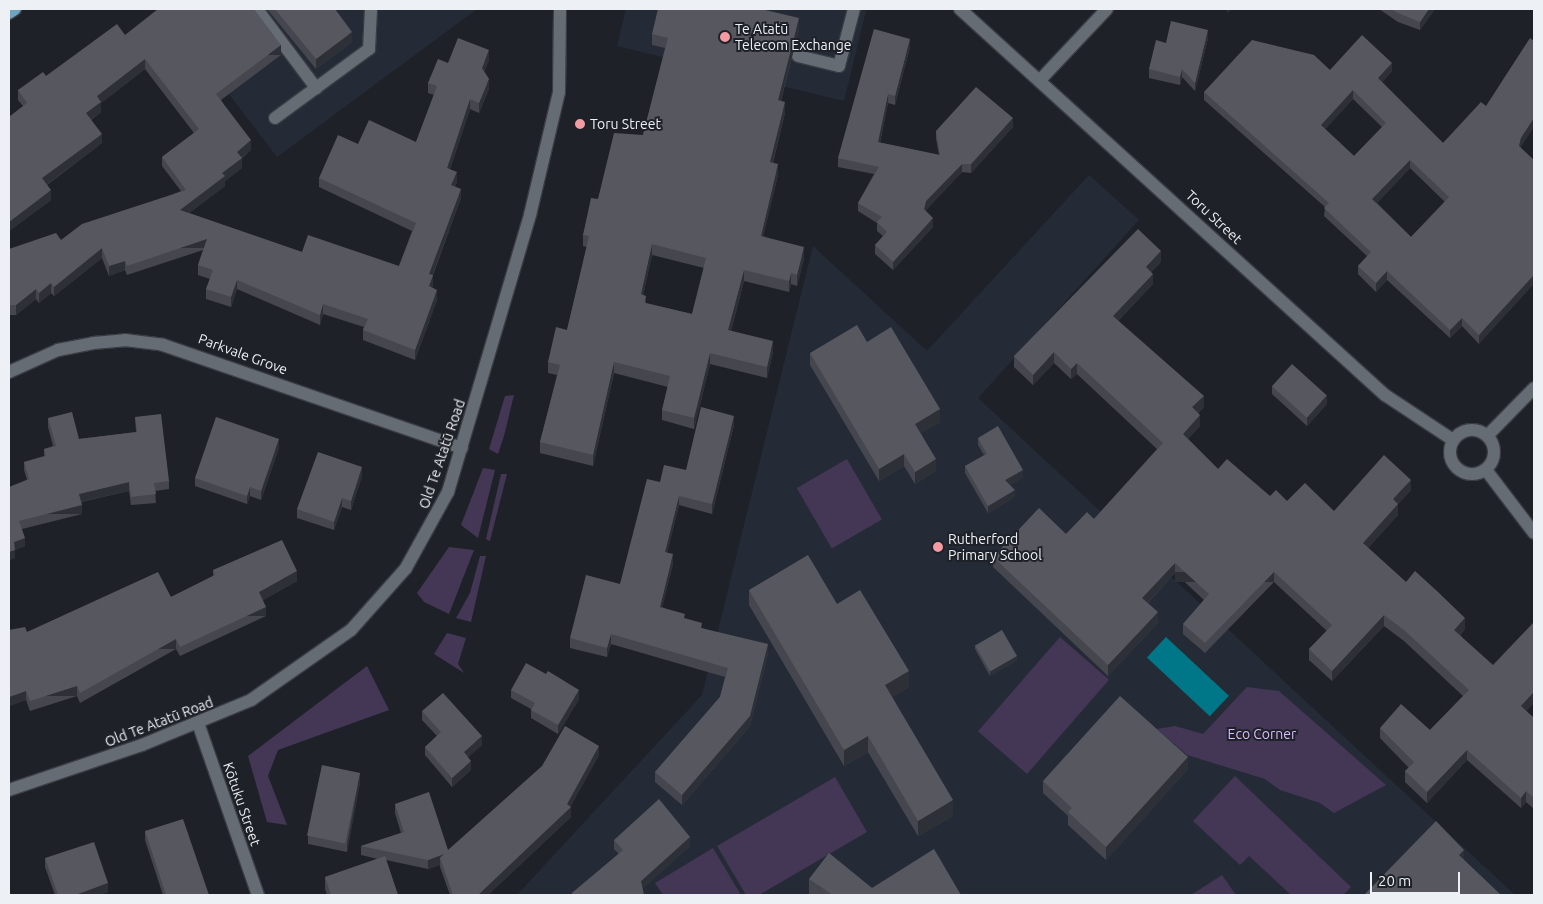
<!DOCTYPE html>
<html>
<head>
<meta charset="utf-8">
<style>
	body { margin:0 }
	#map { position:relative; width:1543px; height:904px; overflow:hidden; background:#1e2228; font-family:Ubuntu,sans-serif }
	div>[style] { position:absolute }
	.built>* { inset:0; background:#242b36 }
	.green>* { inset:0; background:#443655; transform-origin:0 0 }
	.water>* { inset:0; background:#078; transform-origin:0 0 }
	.roads { filter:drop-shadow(1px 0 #3a3d43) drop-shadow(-1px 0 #3a3d43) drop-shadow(0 1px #3a3d43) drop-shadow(0 -1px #3a3d43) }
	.minor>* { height:12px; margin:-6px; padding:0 6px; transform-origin:6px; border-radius:6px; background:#666c73 }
	.minor>.ring { margin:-6px; padding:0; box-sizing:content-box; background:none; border:12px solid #666c73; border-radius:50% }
	.major>* { height:12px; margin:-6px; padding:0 6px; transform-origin:6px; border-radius:6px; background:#6fa3c2 }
	.wall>* { inset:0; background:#45464e }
	.shaded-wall>* { inset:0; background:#2e3037; transform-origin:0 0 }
	.building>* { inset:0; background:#57585f; transform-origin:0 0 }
	.dots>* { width:14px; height:14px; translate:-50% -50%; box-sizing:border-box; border:2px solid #1e2228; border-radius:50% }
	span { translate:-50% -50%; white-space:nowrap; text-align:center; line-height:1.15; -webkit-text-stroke:4px #1e2228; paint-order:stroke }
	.poi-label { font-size:14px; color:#edf0f4 }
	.left { translate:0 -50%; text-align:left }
	.street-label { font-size:14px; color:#edf0f4 }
	.park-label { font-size:14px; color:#d8bbff }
	.frame { position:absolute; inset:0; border:10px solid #edf0f4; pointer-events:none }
	.scale { position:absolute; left:1370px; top:872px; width:90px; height:22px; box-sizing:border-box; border:2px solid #edf0f4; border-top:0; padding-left:6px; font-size:15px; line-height:18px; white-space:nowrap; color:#edf0f4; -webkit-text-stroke:4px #1e2228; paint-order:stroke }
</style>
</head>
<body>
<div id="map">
	<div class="built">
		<div style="clip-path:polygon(164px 9px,477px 9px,277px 157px)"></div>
		<div style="clip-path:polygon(626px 9px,858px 9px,866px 11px,844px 101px,617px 46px)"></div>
		<div style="clip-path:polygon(1089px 175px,1139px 220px,978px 398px,1515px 895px,517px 895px,702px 695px,813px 246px,927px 351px)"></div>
	</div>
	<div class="green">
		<div style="clip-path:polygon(514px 395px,504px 436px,498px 454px,489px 449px,505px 396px)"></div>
		<div style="left:847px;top:459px;width:70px;height:58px;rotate:60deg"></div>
		<div style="clip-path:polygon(483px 468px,495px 470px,478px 538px,461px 525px)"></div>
		<div style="clip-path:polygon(501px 474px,507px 474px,490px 541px,486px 539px)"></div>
		<div style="clip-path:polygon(449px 547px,474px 550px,449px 614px,424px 602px,417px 593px)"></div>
		<div style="clip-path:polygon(480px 556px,486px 556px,471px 622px,456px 618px,470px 593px)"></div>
		<div style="clip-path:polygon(447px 633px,466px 638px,458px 664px,464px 673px,434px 654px)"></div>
		<div style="left:1060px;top:637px;width:65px;height:125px;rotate:41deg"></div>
		<div style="clip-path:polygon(367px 666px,389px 710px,278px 750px,268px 776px,287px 825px,267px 822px,248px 756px)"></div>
		<div style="clip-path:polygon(1247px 687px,1279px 691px,1386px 785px,1334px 813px,1320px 803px,1280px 790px,1265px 779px,1187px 755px,1157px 729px,1175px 726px,1203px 734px)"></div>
		<div style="clip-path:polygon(1235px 776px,1351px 887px,1343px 895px,1291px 895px,1249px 856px,1240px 865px,1193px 821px)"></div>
		<div style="clip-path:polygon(835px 777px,867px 832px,759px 895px,746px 895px,717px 846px)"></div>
		<div style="clip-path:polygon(713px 848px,741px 895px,663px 895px,655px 883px)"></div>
		<div style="clip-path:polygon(1222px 875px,1236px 895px,1191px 895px)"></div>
	</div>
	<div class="water">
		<div style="left:1166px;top:637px;width:86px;height:28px;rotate:43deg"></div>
	</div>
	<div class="roads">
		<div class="minor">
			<div style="left:257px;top:9px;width:99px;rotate:53.2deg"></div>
			<div style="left:960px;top:9px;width:574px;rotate:42.25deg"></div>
			<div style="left:1385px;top:395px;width:82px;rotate:33.5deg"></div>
			<div style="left:798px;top:56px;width:42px;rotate:13.7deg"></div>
			<div style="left:839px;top:66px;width:59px;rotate:-75.3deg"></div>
			<div style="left:1041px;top:79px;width:96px;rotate:-46.7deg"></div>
			<div style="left:275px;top:118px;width:117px;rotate:-36.3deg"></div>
			<div style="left:369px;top:49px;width:40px;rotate:-87.1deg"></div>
			<div style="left:9px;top:372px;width:54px;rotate:-24.2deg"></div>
			<div style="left:58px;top:350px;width:36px;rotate:-11deg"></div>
			<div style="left:93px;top:343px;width:32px;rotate:-5deg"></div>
			<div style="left:125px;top:340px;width:38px;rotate:7deg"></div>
			<div style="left:163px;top:345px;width:316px;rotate:19deg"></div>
			<div class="ring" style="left:1450px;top:430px;width:32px;height:32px"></div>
			<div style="left:1487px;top:436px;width:67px;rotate:-45.6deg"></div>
			<div style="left:1486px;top:470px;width:79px;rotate:52.7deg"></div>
			<div style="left:198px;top:723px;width:182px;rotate:70.8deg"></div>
			<div style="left:9px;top:790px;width:140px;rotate:-18.7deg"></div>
			<div style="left:142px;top:745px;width:118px;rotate:-22.4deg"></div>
			<div style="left:251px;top:700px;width:122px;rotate:-35deg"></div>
			<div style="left:351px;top:630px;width:83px;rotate:-48.4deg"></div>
			<div style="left:406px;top:568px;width:87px;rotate:-61.1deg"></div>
			<div style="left:448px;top:492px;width:289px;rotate:-73.5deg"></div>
			<div style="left:530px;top:215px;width:126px;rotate:-76.7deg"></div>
			<div style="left:559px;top:92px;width:83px;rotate:-89.3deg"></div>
		</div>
		<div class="major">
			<div style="left:9px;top:13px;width:7px;rotate:-34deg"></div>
		</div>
	</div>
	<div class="wall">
		<div style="clip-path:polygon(267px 9px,335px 9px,352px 42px,316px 69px)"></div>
		<div style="clip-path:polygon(1379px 9px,1435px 9px,1420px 30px,1398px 22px)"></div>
		<div style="clip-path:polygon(evenodd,799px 29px,781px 101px,785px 113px,773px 163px,778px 175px,763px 236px,804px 258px,797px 286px,791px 284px,789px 292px,744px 281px,731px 331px,773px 352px,767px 378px,710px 364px,694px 429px,662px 420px,662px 410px,668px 387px,614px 373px,593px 466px,540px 453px,540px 442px,557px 375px,548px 373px,548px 362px,567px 330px,587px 247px,583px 246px,583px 235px,598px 199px,643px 135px,665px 48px,652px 45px,652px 34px,799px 29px,652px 255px,704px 268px,692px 314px,646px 303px,643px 295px,652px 255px)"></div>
		<div style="clip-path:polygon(125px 35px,281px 55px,221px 100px,251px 150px,242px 158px,242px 168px,225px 181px,225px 186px,189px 213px,302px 252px,399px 266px,412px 231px,319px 187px,319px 178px,358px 144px,416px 142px,434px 95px,428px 93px,428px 83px,448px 63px,489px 60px,484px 72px,489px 89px,479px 113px,470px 109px,450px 169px,457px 182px,455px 186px,461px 198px,433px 275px,433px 285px,432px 288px,437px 300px,415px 360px,363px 340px,363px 330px,364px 327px,323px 314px,320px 325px,237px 289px,231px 307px,206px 299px,206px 289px,210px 279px,198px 275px,198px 265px,203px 250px,127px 275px,125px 270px,109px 276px,102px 258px,54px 296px,51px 293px,39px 303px,36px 299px,16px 315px,9px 315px,9px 249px,61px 240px,181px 191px,162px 166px,162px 157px,194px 133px,145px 69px,101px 103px,101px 112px,91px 120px,102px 143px,47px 185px,51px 200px,9px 231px,9px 117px,23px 106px,18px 100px,18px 90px,46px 76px)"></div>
		<div style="clip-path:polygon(1208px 38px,1195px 91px,1182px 77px,1180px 85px,1149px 78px,1149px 69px,1166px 43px)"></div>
		<div style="clip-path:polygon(910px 47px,895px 105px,888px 103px,880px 143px,939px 155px,936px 139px,936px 131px,1013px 127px,971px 173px,962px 172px,926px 210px,926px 211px,933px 227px,893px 270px,875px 254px,875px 245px,883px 236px,877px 231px,877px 223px,858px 211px,858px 203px,874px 174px,838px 167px,838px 158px)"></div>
		<div style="clip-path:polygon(evenodd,1330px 70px,1392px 71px,1382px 82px,1443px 143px,1486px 106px,1521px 147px,1479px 344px,1462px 326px,1450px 338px,1387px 280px,1376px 292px,1358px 274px,1358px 266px,1367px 256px,1324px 216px,1325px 207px,1204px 100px,1204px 92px,1330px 70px,1353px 99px,1382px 127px,1354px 156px,1325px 129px,1353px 99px,1330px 70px,1410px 168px,1445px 202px,1411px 237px,1377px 203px,1410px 168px)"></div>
		<div style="clip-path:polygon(1161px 262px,1151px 272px,1153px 284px,1118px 321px,1204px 407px,1198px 413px,1200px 426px,1188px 439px,1218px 469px,1270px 496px,1287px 501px,1334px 511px,1411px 490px,1398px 504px,1398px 515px,1368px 548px,1406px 582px,1465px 629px,1460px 635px,1526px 711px,1534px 718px,1534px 809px,1526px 802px,1521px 808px,1467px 760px,1427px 803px,1405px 782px,1405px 771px,1409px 768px,1380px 738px,1380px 728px,1430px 730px,1463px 696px,1404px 641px,1384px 626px,1332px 681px,1309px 660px,1309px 649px,1327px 631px,1274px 582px,1205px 653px,1183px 634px,1183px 624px,1204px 600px,1175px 573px,1148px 603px,1158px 623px,1108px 676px,993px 567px,993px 557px,1066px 534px,1094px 519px,1157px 449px,1077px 374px,1071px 379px,1054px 363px,1033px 385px,1014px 367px,1014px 356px)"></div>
		<div style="clip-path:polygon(867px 342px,940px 422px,921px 433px,936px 471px,915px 484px,904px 466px,879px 481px,810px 365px,810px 353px)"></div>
		<div style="clip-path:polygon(1272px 386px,1327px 404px,1307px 426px,1272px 394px)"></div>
		<div style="clip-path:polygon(135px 417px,169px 481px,169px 489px,155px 491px,156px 503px,131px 505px,129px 491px,81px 502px,82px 514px,22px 529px,25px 546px,15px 550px,15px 558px,9px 560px,27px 480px,24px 470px,24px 462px,44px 456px,44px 449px,53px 446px,48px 427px,48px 418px,79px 439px,136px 432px)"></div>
		<div style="clip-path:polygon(734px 425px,712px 514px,679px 505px,667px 553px,673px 564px,662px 607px,702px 628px,768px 654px,750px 726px,682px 805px,655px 782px,655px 772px,720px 697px,725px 677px,611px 644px,607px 657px,570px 648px,570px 638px,620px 584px,660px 482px,686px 470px)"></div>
		<div style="clip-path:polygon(978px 438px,1023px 477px,1010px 485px,1015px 497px,988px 513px,965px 473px,965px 466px,984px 455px,978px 445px)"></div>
		<div style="clip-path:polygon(279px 448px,261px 500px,250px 496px,247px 504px,195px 486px,195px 478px)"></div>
		<div style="clip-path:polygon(362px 476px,351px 510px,342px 507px,334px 530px,297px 518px,297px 509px)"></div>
		<div style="clip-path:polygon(213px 570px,297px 581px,263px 600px,266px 616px,180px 656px,176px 649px,80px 703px,77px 696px,30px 711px,26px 700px,9px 706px,9px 630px,27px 632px,171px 597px,213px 576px)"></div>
		<div style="clip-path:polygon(749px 590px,837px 604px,909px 687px,892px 697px,953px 816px,918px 836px,868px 752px,844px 766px,749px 605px)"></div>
		<div style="clip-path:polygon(975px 645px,1017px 660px,990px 676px,975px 649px)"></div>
		<div style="clip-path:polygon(511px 690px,579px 699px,558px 734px,531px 718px,531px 709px,511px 698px)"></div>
		<div style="clip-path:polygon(422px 711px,482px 745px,468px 757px,471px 770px,452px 787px,425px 755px,425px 747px,437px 736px,422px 720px)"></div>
		<div style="clip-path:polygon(599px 755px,570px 807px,571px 817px,488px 895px,450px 895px,440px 867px,440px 865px,428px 869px,386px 860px,398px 895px,327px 895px,325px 889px,325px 877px,378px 859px,361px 855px,361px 846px,401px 833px,395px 813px,395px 804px,448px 850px)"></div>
		<div style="clip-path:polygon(1188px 769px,1106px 860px,1068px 825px,1068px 816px,1043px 793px,1043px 781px)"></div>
		<div style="clip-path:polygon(360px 782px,347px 852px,308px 844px,308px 836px)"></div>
		<div style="clip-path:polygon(145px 831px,209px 895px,163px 895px,145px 840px)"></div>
		<div style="clip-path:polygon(614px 840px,690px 846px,642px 889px,644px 895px,572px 895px,572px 893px,619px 854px,614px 849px)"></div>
		<div style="clip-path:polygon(45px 858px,108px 892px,99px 895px,55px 895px,45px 867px)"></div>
		<div style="clip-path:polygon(809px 879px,872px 888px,961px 895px,809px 895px)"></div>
	</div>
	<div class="shaded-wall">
		<div style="clip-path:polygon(1227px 9px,1232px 9px,1227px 13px)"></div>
		<div style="clip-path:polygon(1429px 9px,1435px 9px,1420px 30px,1420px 22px)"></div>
		<div style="clip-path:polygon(799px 18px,799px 29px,778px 111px,778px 100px)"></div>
		<div style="clip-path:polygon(1208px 30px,1208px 38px,1195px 91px,1195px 83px)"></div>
		<div style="clip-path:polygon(352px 32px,352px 42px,316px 69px,316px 59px)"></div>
		<div style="clip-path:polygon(910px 39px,910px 47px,895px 105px,895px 96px)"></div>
		<div style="left:281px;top:45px;width:10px;height:81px;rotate:90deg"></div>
		<div style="clip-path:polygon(489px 50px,489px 60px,482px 77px,482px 68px)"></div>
		<div style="clip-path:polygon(145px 59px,145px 69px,101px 103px,101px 112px,86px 123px,86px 113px,97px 96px)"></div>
		<div style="clip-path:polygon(1392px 63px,1392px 71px,1378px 86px,1378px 78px)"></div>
		<div style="clip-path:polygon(1182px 69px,1182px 77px,1180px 85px,1180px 77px)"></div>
		<div style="clip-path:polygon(489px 79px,489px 89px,479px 113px,479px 103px)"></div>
		<div style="clip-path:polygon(1353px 90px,1353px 99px,1321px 134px,1321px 125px)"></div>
		<div style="clip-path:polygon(888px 94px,888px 103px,878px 151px,878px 142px)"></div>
		<div style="clip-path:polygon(470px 99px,470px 109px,447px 177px,447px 168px)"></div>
		<div style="clip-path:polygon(785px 102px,785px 113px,770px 173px,770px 162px)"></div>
		<div style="clip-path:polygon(1013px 118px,1013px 127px,971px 173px,971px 164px)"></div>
		<div style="clip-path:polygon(1534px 118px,1534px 127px,1521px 147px,1519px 155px,1519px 146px,1521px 138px)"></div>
		<div style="clip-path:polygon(102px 134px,102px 143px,42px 188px,42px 178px)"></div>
		<div style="clip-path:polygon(251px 140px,251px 150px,237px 161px,237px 152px)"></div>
		<div style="clip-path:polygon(242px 158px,242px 168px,225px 181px,225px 186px,180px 220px,180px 210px,222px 173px)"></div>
		<div style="clip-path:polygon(1410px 160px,1410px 168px,1372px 208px,1372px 199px)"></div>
		<div style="clip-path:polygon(778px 164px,778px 175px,761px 246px,761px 236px)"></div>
		<div style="clip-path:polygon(962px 164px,962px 172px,926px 210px,924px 218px,924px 209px,926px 201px)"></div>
		<div style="clip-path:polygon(457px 172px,457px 182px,451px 195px,451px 185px)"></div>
		<div style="clip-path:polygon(461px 189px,461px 198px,429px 284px,429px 274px)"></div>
		<div style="clip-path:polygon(51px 190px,51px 200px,9px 231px,9px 222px)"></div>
		<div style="clip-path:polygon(933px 218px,933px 227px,893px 270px,893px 262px)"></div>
		<div style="left:207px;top:239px;width:9px;height:84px;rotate:90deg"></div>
		<div style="clip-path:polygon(652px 244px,652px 255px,641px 305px,641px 294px)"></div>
		<div style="clip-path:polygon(804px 247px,804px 258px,797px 286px,797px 275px)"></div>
		<div style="clip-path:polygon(102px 248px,102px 258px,54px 296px,54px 287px)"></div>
		<div style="clip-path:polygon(1161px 251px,1161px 262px,1146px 277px,1146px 267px)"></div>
		<div style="clip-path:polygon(125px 261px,125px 270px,109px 276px,109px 266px)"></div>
		<div style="clip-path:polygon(744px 270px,744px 281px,728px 341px,728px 330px)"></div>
		<div style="clip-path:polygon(1387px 271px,1387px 280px,1376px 292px,1376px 283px)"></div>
		<div style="clip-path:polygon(791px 273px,791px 284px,789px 292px,789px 281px)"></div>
		<div style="clip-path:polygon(1153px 274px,1153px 284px,1113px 326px,1113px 316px)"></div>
		<div style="clip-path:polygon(433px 275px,433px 285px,429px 296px,429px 286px)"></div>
		<div style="clip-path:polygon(1534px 275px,1534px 284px,1479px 344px,1479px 335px)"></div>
		<div style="clip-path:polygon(237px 280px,237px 289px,231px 307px,231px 297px)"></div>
		<div style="clip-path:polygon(51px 283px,51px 293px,39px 303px,39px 293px)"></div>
		<div style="clip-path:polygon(36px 289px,36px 299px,16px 315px,16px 305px)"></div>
		<div style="clip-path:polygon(437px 290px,437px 300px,415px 360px,415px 350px)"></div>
		<div style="clip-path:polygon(323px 304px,323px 314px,320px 325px,320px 315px)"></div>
		<div style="clip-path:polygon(1462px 318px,1462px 326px,1450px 338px,1450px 330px)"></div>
		<div style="clip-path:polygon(773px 341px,773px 352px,767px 378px,767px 367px)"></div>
		<div style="clip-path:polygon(1054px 352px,1054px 363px,1033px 385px,1033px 375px)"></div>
		<div style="clip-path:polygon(710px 353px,710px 364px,694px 429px,694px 418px)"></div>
		<div style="clip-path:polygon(614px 362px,614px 373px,593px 466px,593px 455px)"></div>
		<div style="clip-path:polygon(1077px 363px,1077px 374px,1071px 379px,1071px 369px)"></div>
		<div style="clip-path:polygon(1204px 396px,1204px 407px,1192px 418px,1192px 407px)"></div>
		<div style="clip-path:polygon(1327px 396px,1327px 404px,1307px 426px,1307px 417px)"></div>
		<div style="clip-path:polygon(940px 409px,940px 422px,915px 437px,915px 424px)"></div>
		<div style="clip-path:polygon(1200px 415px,1200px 426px,1183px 444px,1183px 434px)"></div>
		<div style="clip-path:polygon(734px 416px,734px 425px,712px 514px,712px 504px)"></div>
		<div style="clip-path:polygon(279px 439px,279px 448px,261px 500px,261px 491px)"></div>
		<div style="clip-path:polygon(904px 454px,904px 466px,879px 481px,879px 469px)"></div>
		<div style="clip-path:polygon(936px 459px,936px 471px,915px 484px,915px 472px)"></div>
		<div style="clip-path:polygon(362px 467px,362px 476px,351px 510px,351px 501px)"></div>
		<div style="clip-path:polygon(1023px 470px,1023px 477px,1005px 488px,1005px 480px)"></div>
		<div style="clip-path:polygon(1411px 480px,1411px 490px,1398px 504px,1398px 515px,1363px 554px,1363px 543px,1393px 499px)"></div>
		<div style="clip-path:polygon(129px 482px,129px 491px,79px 502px,79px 494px)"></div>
		<div style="clip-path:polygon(250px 487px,250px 496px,247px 504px,247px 496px)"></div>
		<div style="clip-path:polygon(1015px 490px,1015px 497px,988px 513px,988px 506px)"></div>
		<div style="clip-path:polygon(679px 496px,679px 505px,665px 562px,665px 552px)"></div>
		<div style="clip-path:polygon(342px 498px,342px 507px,334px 530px,334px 522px)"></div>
		<div style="left:82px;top:505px;width:9px;height:65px;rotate:90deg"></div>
		<div style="clip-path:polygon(25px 538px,25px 546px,15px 550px,15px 558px,9px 560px,9px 552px,14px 542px)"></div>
		<div style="clip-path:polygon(673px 554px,673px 564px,660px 617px,660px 607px)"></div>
		<div style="clip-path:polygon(1175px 563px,1175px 573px,1142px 609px,1142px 598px)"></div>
		<div style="clip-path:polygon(297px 571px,297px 581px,259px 602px,259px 592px)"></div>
		<div style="left:1274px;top:572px;width:10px;height:99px;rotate:90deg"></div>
		<div style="left:266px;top:607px;width:9px;height:95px;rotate:90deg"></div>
		<div style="clip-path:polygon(1158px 612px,1158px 623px,1108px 676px,1108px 665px)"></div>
		<div style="clip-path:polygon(1384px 615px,1384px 626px,1332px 681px,1332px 671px)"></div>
		<div style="clip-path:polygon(1465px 618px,1465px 629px,1454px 640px,1454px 630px)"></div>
		<div style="clip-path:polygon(611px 634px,611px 644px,607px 657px,607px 648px)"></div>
		<div style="left:176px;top:639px;width:10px;height:110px;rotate:90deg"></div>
		<div style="clip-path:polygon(768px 644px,768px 654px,750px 726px,682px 805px,682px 795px)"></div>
		<div style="clip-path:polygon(1017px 656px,1017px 660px,990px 676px,990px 671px)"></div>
		<div style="clip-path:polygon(909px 671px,909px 687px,885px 701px,885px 685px)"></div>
		<div style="left:77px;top:686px;width:10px;height:49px;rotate:90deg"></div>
		<div style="clip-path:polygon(579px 690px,579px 699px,558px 734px,558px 725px)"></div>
		<div style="clip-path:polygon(26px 691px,26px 700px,9px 706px,9px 697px)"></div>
		<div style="clip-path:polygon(1534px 692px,1534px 703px,1521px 717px,1521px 706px)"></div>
		<div style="clip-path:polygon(482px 736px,482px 745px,464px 761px,464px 752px)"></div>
		<div style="clip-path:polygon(868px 736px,868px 752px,844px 766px,844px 750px)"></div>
		<div style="clip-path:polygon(599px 746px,599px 755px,570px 808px,571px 807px,571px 817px,488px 895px,478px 895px,567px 804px)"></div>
		<div style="clip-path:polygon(1467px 750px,1467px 760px,1427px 803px,1427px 792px)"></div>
		<div style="clip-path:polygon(1188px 757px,1188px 769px,1106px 860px,1106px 847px)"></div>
		<div style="clip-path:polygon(471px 761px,471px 770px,452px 787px,452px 778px)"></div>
		<div style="clip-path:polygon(360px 773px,360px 782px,347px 852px,347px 844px)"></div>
		<div style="clip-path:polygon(1526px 791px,1526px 802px,1521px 808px,1521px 798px)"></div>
		<div style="clip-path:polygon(953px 800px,953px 816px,918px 836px,918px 821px)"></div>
		<div style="clip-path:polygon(690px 837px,690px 846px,641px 890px,641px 881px)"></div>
		<div style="clip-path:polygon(1464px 850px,1464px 865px,1459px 855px)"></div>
		<div style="clip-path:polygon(444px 854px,440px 858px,440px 865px,428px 869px,428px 860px)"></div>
		<div style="clip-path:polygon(108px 883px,108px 892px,99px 895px,75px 895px)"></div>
	</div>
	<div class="building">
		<div style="clip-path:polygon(158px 9px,254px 9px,281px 45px,216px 94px,251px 140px,237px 152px,242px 158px,222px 173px,225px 176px,180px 210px,302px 252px,308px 235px,399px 266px,416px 223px,319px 178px,338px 135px,358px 144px,369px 120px,416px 142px,437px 86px,428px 83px,438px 59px,448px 63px,458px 38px,489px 50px,482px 68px,489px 79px,479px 103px,470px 99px,447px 168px,457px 172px,451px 185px,461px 189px,429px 274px,433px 275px,429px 286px,437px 290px,415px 350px,363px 330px,368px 319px,323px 304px,320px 315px,237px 280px,231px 297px,206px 289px,213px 270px,198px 265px,207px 239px,127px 266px,125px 261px,109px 266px,102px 248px,54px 287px,51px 283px,39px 293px,36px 289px,16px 305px,9px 305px,9px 249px,56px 233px,61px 240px,82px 224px,186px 190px,162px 157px,199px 129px,145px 59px,97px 96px,101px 102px,86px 113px,102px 134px,42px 178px,51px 190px,9px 222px,9px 117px,27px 103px,18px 90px,43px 72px,46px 76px,117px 24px,125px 35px)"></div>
		<div style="clip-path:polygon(275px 9px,335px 9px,352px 32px,316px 59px)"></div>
		<div style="clip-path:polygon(evenodd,658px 9px,761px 9px,799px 18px,778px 100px,785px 102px,770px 162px,778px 164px,761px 236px,804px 247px,797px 275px,791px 273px,789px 281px,744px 270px,728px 330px,773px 341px,767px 367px,710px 353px,694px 418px,662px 410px,670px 376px,614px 362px,593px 455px,540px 442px,560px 365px,548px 362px,556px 327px,567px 330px,589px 236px,583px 235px,591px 198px,598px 199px,614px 133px,643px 135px,668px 38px,652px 34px,658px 9px,652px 244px,706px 258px,692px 314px,645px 303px,646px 296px,641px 294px,652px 244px)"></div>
		<div style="clip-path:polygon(1391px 9px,1429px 9px,1420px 22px,1398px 13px)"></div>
		<div style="clip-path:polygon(1171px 21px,1208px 30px,1195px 83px,1182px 69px,1180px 77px,1149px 69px,1156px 40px,1166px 43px)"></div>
		<div style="clip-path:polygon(874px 29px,910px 39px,895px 96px,888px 94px,878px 142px,940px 155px,936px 131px,976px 87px,1013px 118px,971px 164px,962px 164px,926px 201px,924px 209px,933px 218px,893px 262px,875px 245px,887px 232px,877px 222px,882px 217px,858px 203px,879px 167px,838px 158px)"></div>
		<div style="clip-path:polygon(evenodd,1362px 35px,1392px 63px,1378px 78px,1443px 143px,1481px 102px,1486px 106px,1530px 38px,1534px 41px,1534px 118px,1521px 138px,1519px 146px,1534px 160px,1534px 275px,1479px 335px,1462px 318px,1450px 330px,1387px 271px,1376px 283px,1358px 266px,1371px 252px,1324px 208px,1329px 203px,1204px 92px,1252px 40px,1314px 55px,1330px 70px,1362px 35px,1353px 90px,1386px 123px,1354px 156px,1321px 125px,1353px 90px,1362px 35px,1410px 160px,1449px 197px,1411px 237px,1372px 199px,1410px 160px)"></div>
		<div style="clip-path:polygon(1138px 229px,1161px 251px,1146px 267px,1153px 274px,1113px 316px,1204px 396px,1192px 407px,1200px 415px,1183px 434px,1218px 469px,1227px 459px,1270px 496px,1276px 490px,1287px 501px,1305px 483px,1334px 511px,1384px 455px,1411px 480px,1393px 499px,1398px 504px,1363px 543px,1406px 582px,1415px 571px,1438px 592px,1465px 618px,1454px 630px,1493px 665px,1534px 622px,1534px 692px,1521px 706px,1534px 718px,1534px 798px,1526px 791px,1521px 798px,1467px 750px,1427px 792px,1405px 771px,1414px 762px,1380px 728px,1401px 704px,1430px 730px,1469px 690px,1404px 630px,1384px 615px,1332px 671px,1309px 649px,1332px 625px,1274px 572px,1205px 643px,1183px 624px,1209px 594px,1175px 563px,1142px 598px,1158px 612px,1108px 665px,993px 557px,1039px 508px,1066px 534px,1087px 512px,1094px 519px,1163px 443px,1077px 363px,1071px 369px,1054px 352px,1033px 375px,1014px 356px)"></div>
		<div style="clip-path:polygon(857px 325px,867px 342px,891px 327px,940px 409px,915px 424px,936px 459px,915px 472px,904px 454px,879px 469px,810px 353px)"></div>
		<div style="left:1292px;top:364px;width:47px;height:30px;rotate:42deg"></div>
		<div style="clip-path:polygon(701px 407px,734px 416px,712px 504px,679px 496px,665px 552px,673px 554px,660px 607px,685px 614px,684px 618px,702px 623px,701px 628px,768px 644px,750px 716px,682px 795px,655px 772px,720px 697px,728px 668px,611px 634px,607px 648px,570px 638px,586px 575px,620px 584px,647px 479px,660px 482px,664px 465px,686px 470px)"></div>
		<div style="clip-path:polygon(72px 412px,79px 439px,137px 432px,135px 417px,161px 414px,169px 481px,154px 483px,156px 494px,131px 497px,129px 482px,79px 494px,82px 505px,19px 521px,25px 538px,14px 542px,15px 550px,9px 552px,9px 487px,29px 479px,24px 462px,46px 456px,44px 449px,56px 446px,48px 418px)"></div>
		<div style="clip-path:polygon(216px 417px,279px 439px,261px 491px,250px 487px,247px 496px,195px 478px)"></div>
		<div style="clip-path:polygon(998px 426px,1023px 470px,1005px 480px,1015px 490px,988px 506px,965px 466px,987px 454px,978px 438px)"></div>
		<div style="clip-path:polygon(318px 452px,362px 467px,351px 501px,342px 498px,334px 522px,297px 509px)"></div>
		<div style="clip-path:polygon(282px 540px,297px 571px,259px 592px,266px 607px,180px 647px,176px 639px,80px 693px,77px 686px,30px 701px,26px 691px,9px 697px,9px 630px,25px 627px,27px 632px,158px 572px,171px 597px,215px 575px,213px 570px)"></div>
		<div style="clip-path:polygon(808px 555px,837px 604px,860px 590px,909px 671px,885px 685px,953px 800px,918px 821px,868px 736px,844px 750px,749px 590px)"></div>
		<div style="left:1002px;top:630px;width:30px;height:31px;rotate:60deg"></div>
		<div style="clip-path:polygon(526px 663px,546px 674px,548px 671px,579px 690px,558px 725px,531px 710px,535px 703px,511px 690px)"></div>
		<div style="clip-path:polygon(443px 693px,482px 736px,464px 752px,471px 761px,452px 778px,425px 747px,441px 732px,422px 711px)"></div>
		<div style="clip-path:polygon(1120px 696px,1188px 757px,1106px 847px,1068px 812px,1072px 808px,1043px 781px)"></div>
		<div style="clip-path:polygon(565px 726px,599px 746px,567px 804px,571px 807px,478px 895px,453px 895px,440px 858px,444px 854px,428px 860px,361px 846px,404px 832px,395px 804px,429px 792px,448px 850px,542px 766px)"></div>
		<div style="left:322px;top:765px;width:39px;height:72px;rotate:12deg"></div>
		<div style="clip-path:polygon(659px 799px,690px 837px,641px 881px,644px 895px,573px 895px,572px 893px,623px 850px,614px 840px)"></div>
		<div style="clip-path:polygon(183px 819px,209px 895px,166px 895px,145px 831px)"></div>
		<div style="clip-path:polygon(1436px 821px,1464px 850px,1459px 855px,1501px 895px,1364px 895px)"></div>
		<div style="clip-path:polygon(94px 842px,108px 883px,75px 895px,58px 895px,45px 858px)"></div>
		<div style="clip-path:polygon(934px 849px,961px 895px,833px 895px,809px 879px,829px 853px,872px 888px)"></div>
		<div style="clip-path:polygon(385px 856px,398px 895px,331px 895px,325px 877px)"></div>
	</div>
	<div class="dots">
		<div style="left:725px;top:37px;background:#f49aa3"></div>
		<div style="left:580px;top:124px;background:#f49aa3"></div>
		<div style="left:938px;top:547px;background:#f49aa3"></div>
	</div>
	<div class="poi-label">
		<span class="left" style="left:735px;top:37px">Te Atatū<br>Telecom Exchange</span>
		<span class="left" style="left:590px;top:124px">Toru Street</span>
		<span class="left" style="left:948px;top:547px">Rutherford<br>Primary School</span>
	</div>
	<div class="street-label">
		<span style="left:1214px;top:217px;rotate:43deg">Toru Street</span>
		<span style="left:243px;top:354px;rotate:20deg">Parkvale Grove</span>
		<span style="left:442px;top:454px;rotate:-71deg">Old Te Atatū Road</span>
		<span style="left:159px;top:722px;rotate:-21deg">Old Te Atatū Road</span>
		<span style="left:242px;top:804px;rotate:71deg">Kōtuku Street</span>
	</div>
	<div class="park-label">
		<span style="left:1262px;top:734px">Eco Corner</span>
	</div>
	<div class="frame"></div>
	<div class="scale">20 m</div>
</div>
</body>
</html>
